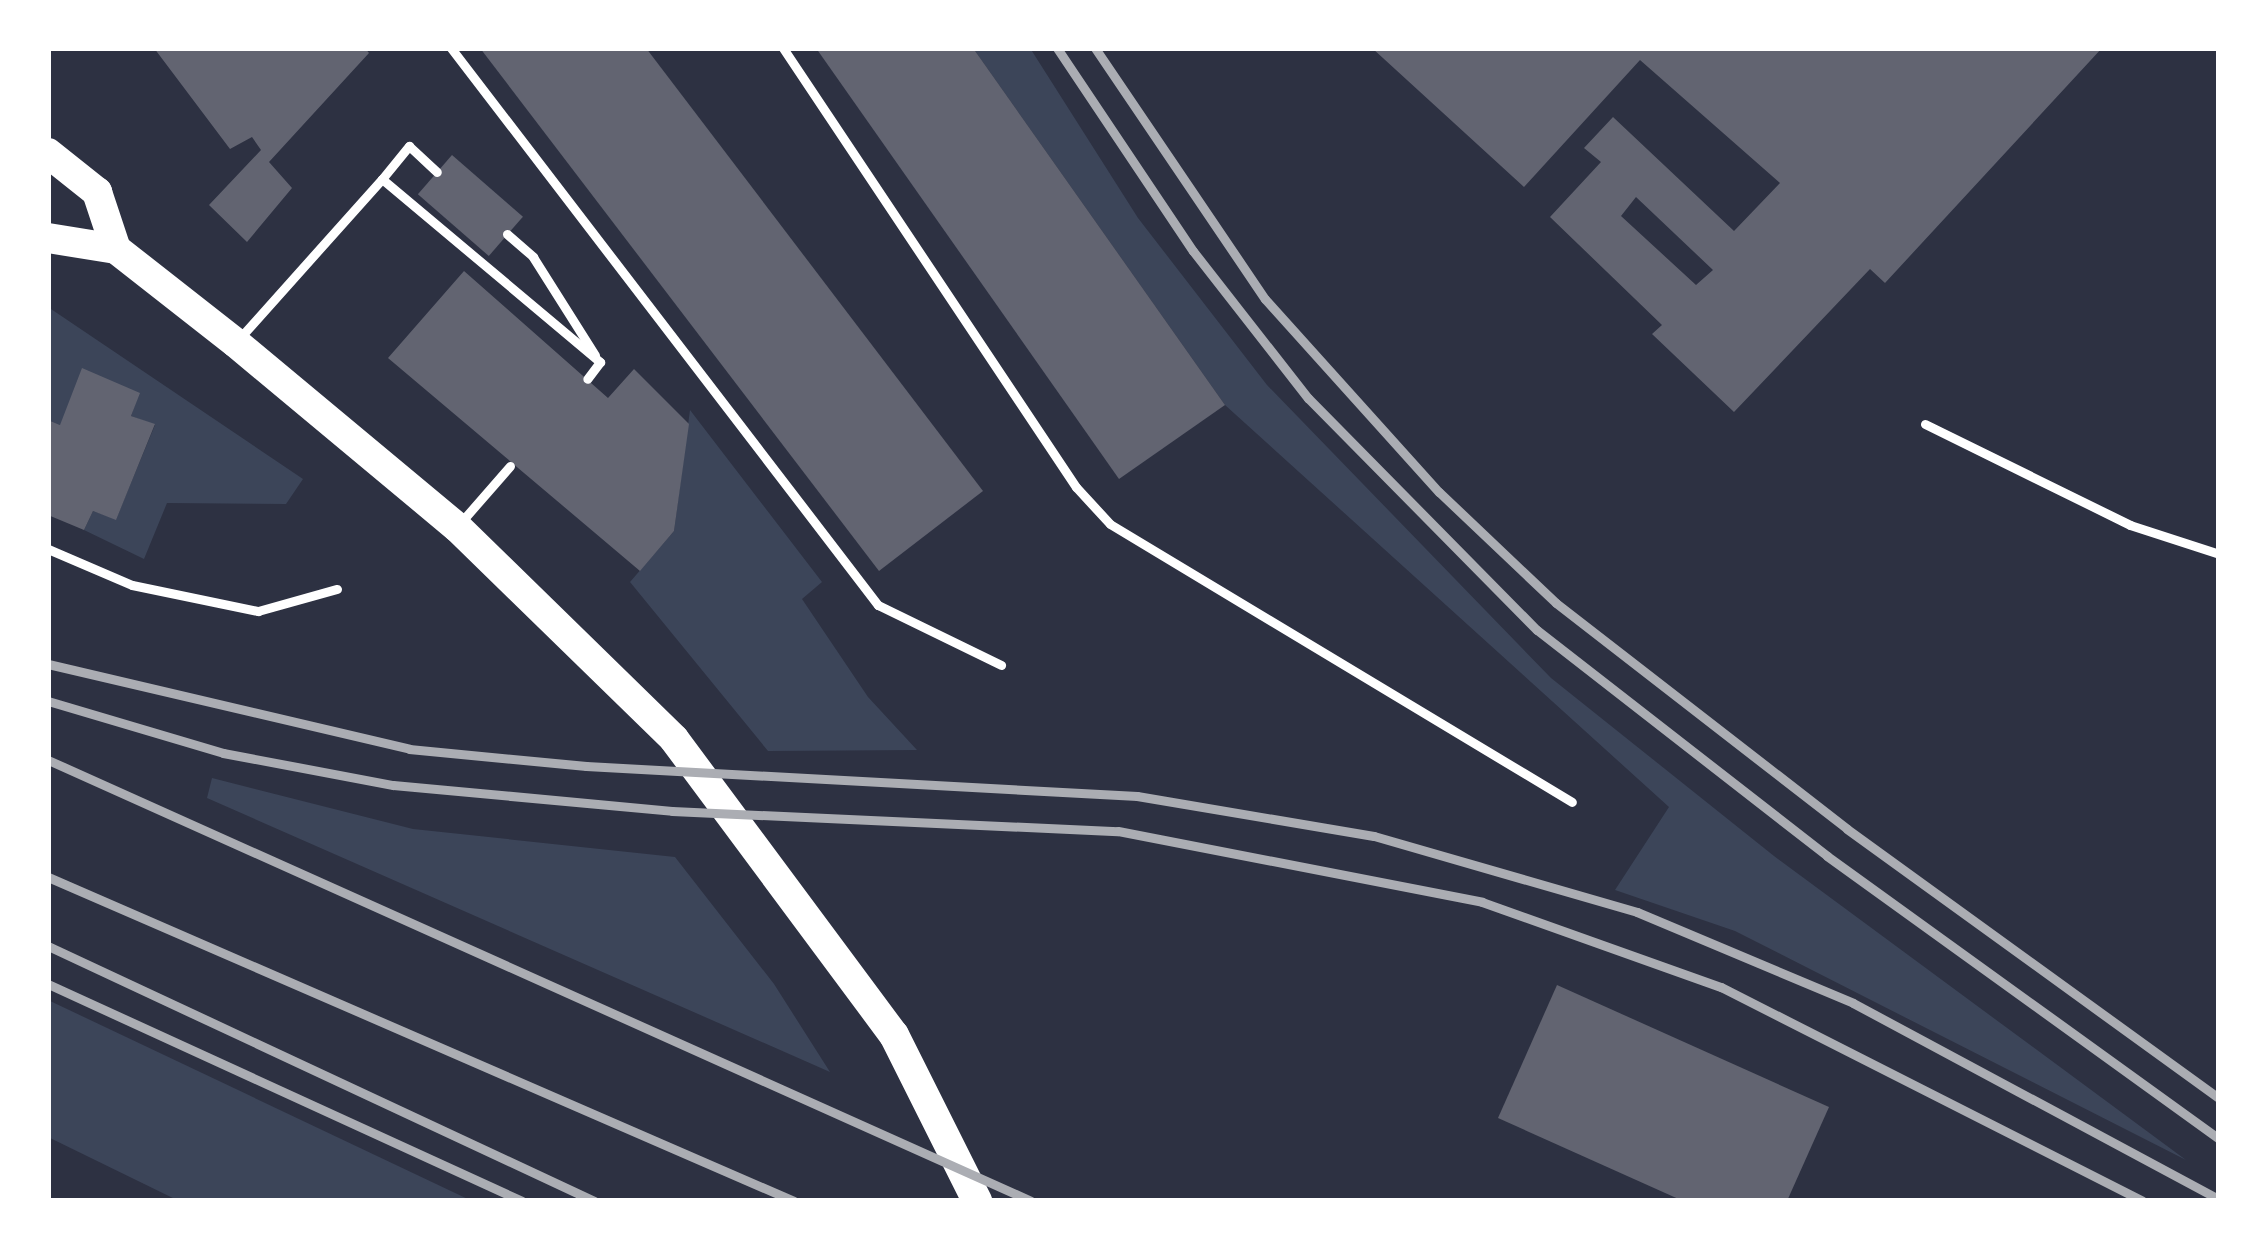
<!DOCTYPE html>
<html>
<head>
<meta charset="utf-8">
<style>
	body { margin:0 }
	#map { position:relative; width:2267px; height:1249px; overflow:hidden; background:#2d3142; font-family:"PT Serif",serif }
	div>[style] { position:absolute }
	.green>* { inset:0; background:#3c4559 }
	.building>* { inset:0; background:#626471; transform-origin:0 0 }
	.service>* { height:9px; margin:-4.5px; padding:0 4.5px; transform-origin:4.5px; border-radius:4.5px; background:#fff }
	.primary>* { height:30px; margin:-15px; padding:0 15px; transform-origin:15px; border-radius:15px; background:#fff }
	.rail>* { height:9px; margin:-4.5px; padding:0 4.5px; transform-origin:4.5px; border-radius:4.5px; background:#abadb3 }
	span { translate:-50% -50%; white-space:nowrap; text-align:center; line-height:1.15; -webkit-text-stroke:9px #fff; paint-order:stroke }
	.frame { position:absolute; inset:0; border:51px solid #fff; pointer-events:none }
</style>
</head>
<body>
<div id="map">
	<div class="green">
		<div style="clip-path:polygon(973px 48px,1030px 48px,1138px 218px,1267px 385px,1551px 678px,1774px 856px,2186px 1160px,1735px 931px,1615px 890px,1669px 807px,1225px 405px)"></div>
		<div style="clip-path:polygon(48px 307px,303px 479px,286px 504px,167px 503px,144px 559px,84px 530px,93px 511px,116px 519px,155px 425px,131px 416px,139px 393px,60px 425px,48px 420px)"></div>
		<div style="clip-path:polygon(690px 410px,822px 582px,802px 599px,868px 697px,917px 750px,768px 751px,630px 582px,674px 531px)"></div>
		<div style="clip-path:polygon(212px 778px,413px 829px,675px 857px,774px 984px,830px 1072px,207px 798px)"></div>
		<div style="clip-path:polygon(48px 1000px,472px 1201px,179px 1201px,48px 1137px)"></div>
	</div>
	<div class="building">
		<div style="clip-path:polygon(154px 48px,365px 48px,369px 53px,269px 162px,292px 188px,247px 242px,209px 205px,261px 150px,252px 137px,230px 149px)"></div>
		<div style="clip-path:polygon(480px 48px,646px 48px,983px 491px,879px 571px)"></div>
		<div style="clip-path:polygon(816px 48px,973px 48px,1225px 405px,1119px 479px)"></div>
		<div style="clip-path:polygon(evenodd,1372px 48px,2102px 48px,1885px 283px,1870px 269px,1734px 412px,1652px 334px,1662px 325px,1550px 217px,1601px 162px,1584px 148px,1613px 117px,1734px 231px,1780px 183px,1640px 60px,1524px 187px,1372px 48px,1636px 197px,1713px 270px,1696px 285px,1621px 216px,1636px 197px)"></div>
		<div style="left:452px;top:155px;width:94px;height:52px;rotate:41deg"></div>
		<div style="clip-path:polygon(464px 271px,608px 398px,634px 369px,689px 424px,674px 531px,640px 571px,388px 358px)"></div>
		<div style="clip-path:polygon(82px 368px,140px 393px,131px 416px,155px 424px,116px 520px,93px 511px,84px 530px,48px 515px,48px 420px,60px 425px)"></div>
		<div style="clip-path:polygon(1557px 985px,1829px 1107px,1787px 1201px,1683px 1201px,1498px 1118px)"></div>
	</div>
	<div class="service">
		<div style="left:451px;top:48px;width:702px;rotate:52.53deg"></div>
		<div style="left:878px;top:605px;width:137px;rotate:26deg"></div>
		<div style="left:783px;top:48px;width:528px;rotate:56.28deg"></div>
		<div style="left:1076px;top:487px;width:50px;rotate:47.4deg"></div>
		<div style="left:1110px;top:524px;width:539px;rotate:31.04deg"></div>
		<div style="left:382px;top:179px;width:43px;rotate:-50.7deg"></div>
		<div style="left:409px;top:146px;width:38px;rotate:43deg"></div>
		<div style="left:507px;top:234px;width:35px;rotate:41deg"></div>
		<div style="left:533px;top:257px;width:116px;rotate:57.7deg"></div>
		<div style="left:238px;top:340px;width:216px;rotate:-48.2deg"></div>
		<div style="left:382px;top:179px;width:285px;rotate:40deg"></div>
		<div style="left:600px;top:362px;width:21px;rotate:127deg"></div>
		<div style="left:1925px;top:424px;width:229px;rotate:26.2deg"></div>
		<div style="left:2130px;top:525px;width:94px;rotate:18deg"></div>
		<div style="left:462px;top:521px;width:73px;rotate:-48.9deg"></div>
		<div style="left:48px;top:549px;width:91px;rotate:23.2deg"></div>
		<div style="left:132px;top:585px;width:129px;rotate:11.7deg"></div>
		<div style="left:258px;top:611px;width:82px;rotate:-15.6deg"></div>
	</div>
	<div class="primary">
		<div style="left:48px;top:153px;width:63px;rotate:38.5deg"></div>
		<div style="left:97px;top:192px;width:60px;rotate:71.6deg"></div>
		<div style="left:48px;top:238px;width:69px;rotate:9.2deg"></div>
		<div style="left:116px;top:249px;width:152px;rotate:38.1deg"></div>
		<div style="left:236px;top:343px;width:288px;rotate:39.8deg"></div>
		<div style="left:457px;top:527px;width:303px;rotate:44.3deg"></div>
		<div style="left:674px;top:739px;width:369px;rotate:53.4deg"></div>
		<div style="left:894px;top:1035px;width:186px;rotate:63.4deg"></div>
	</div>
	<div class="rail">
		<div style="left:1057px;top:48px;width:244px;rotate:56.2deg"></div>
		<div style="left:1193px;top:251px;width:187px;rotate:52deg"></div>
		<div style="left:1308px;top:398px;width:326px;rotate:45.4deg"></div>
		<div style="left:1537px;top:630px;width:368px;rotate:37.9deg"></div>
		<div style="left:1827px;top:856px;width:483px;rotate:35.8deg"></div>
		<div style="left:1095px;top:48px;width:303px;rotate:55.9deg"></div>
		<div style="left:1265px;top:299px;width:260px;rotate:48deg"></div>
		<div style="left:1439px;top:492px;width:161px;rotate:43.5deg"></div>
		<div style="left:1556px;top:603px;width:368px;rotate:37.8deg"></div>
		<div style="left:1847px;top:829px;width:459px;rotate:35.9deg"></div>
		<div style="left:48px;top:664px;width:371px;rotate:13.2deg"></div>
		<div style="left:409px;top:749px;width:178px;rotate:5.5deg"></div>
		<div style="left:586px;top:766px;width:552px;rotate:3.12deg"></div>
		<div style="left:1137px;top:796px;width:240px;rotate:9.6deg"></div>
		<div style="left:1374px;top:836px;width:274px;rotate:16.1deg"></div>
		<div style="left:1637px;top:912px;width:234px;rotate:22.8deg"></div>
		<div style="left:1853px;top:1003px;width:415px;rotate:28.2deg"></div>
		<div style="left:48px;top:701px;width:183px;rotate:16.5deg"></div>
		<div style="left:223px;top:753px;width:173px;rotate:10.7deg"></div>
		<div style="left:393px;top:785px;width:280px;rotate:5.3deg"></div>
		<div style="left:672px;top:811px;width:446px;rotate:2.6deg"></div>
		<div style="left:1118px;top:831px;width:371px;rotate:11deg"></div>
		<div style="left:1482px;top:902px;width:254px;rotate:19.6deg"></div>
		<div style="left:1721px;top:987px;width:472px;rotate:26.9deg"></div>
		<div style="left:48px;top:760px;width:1077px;rotate:24.16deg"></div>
		<div style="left:48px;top:877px;width:813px;rotate:23.48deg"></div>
		<div style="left:48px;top:946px;width:603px;rotate:25.03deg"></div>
		<div style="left:48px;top:984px;width:521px;rotate:24.6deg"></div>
	</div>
	<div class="frame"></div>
</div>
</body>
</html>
